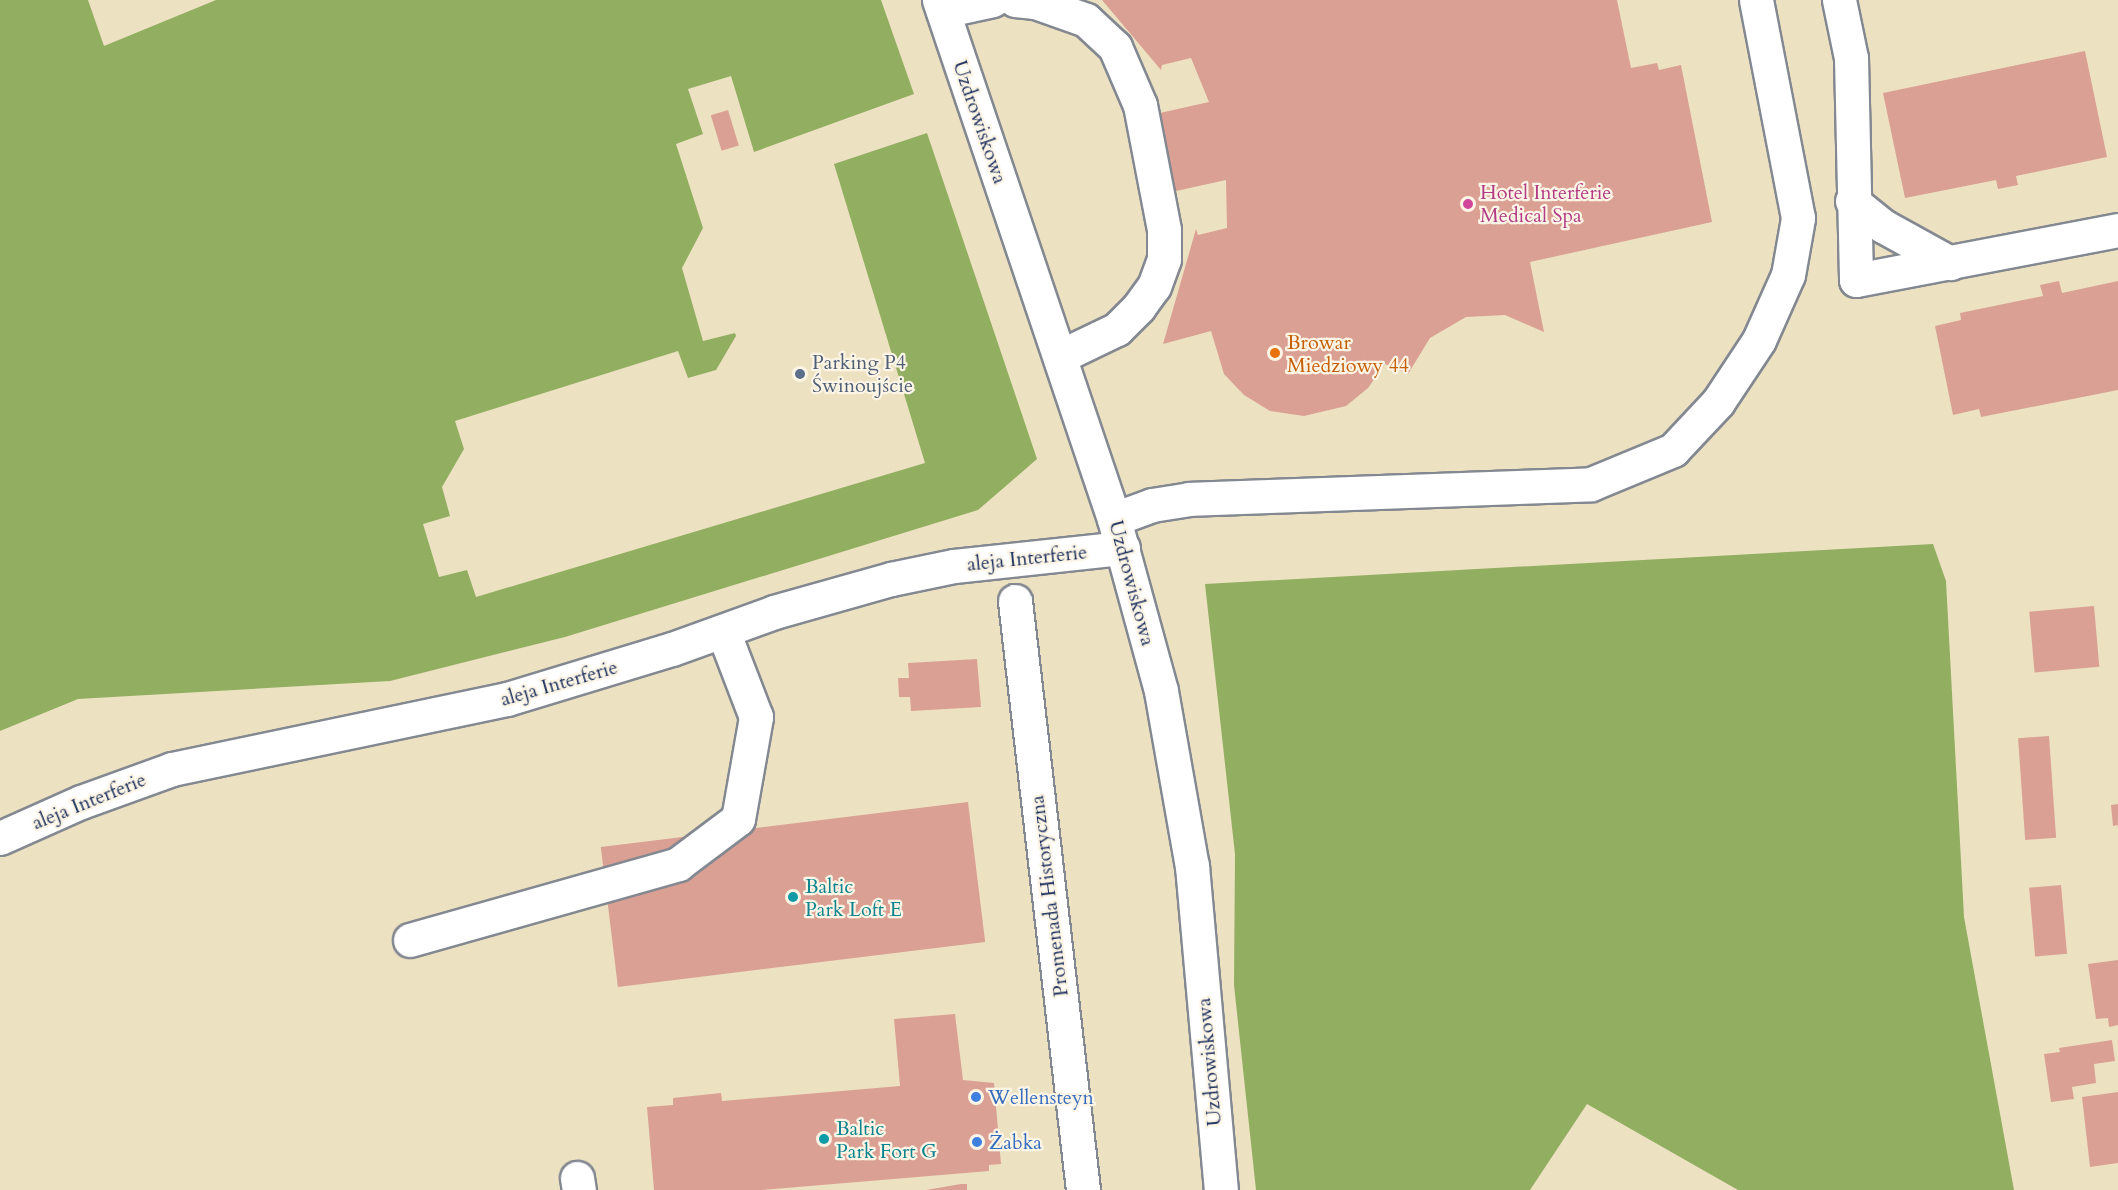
<!DOCTYPE html>
<html>
<head>
<meta charset="utf-8">
<style>
	body { margin:0 }
	#map { position:relative; width:2118px; height:1190px; overflow:hidden; background:#ece2c2; font-family:Cardo,serif }
	div>[style] { position:absolute }
	.forest>* { inset:0; background:#92ae60 }
	.building>* { inset:0; background:#dba094; transform-origin:0 0 }
	.roads { filter:drop-shadow(2px 0 #848890) drop-shadow(-2px 0 #848890) drop-shadow(0 2px #848890) drop-shadow(0 -2px #848890) }
	.minor>* { height:33px; margin:-16.5px; padding:0 16.5px; transform-origin:16.5px; border-radius:16.5px; background:#fff }
	.dots>* { width:16px; height:16px; translate:-50% -50%; box-sizing:border-box; border:3px solid #fcf5e5; border-radius:50% }
	span { translate:-50% -50%; white-space:nowrap; text-align:center; line-height:1.15; -webkit-text-stroke:4.5px #fcf5e5; paint-order:stroke }
	.street-label { font-size:20px; color:#1b2f5e }
	.hotel-label { font-size:20px; color:#b23c85 }
	.left { translate:0 -50%; text-align:left }
	.food-label { font-size:20px; color:#c56008 }
	.service-label { font-size:20px; color:#4e5e75 }
	.culture-label { font-size:20px; color:#0d838f }
	.shop-label { font-size:20px; color:#366cbe }
</style>
</head>
<body>
<div id="map">
	<div class="forest">
		<div style="clip-path:polygon(0 0,88px 0,104px 46px,216px 0,881px 0,914px 94px,754px 152px,731px 76px,688px 89px,703px 134px,676px 144px,703px 228px,682px 268px,703px 341px,735px 333px,736px 336px,716px 370px,688px 378px,678px 351px,455px 421px,464px 449px,442px 487px,450px 516px,423px 524px,439px 577px,467px 570px,476px 597px,925px 463px,834px 164px,927px 133px,1037px 459px,978px 510px,565px 637px,390px 681px,78px 699px,0 731px)"></div>
		<div style="clip-path:polygon(1933px 544px,1946px 581px,1964px 917px,2014px 1190px,1738px 1190px,1587px 1104px,1530px 1190px,1256px 1190px,1234px 985px,1235px 854px,1205px 584px)"></div>
	</div>
	<div class="building">
		<div style="clip-path:polygon(1102px 0,1617px 0,1631px 68px,1657px 63px,1659px 70px,1681px 65px,1712px 222px,1530px 262px,1544px 332px,1505px 315px,1466px 317px,1430px 338px,1408px 374px,1385px 364px,1368px 388px,1346px 406px,1304px 416px,1270px 411px,1244px 395px,1224px 374px,1211px 331px,1163px 344px,1196px 229px,1198px 235px,1227px 228px,1226px 180px,1149px 197px,1133px 119px,1209px 102px,1191px 58px,1162px 65px,1161px 70px)"></div>
		<div style="clip-path:polygon(2085px 51px,2107px 157px,2016px 176px,2018px 185px,1998px 189px,1996px 180px,1905px 198px,1883px 93px)"></div>
		<div style="left:728px;top:110px;width:37px;height:18px;rotate:73deg"></div>
		<div style="clip-path:polygon(2059px 281px,2062px 293px,2118px 281px,2118px 390px,1981px 417px,1979px 409px,1953px 415px,1935px 326px,1961px 320px,1960px 313px,2043px 296px,2040px 285px)"></div>
		<div style="left:2094px;top:606px;width:61px;height:65px;rotate:85deg"></div>
		<div style="clip-path:polygon(977px 659px,981px 707px,911px 711px,910px 697px,899px 697px,898px 678px,909px 678px,908px 663px)"></div>
		<div style="left:2049px;top:736px;width:102px;height:31px;rotate:86deg"></div>
		<div style="left:968px;top:802px;width:141px;height:370px;rotate:83deg"></div>
		<div style="clip-path:polygon(2118px 804px,2118px 825px,2113px 826px,2111px 805px)"></div>
		<div style="left:2061px;top:885px;width:69px;height:32px;rotate:85deg"></div>
		<div style="clip-path:polygon(2118px 960px,2118px 1025px,2109px 1027px,2108px 1018px,2096px 1019px,2088px 964px)"></div>
		<div style="clip-path:polygon(955px 1014px,963px 1080px,994px 1083px,1001px 1164px,989px 1165px,989px 1171px,761px 1190px,654px 1190px,647px 1107px,673px 1105px,673px 1098px,721px 1093px,722px 1101px,900px 1086px,894px 1019px)"></div>
		<div style="clip-path:polygon(2112px 1040px,2115px 1061px,2094px 1064px,2096px 1083px,2072px 1087px,2074px 1099px,2051px 1102px,2044px 1054px,2060px 1052px,2059px 1048px)"></div>
		<div style="clip-path:polygon(2118px 1092px,2118px 1163px,2090px 1167px,2082px 1097px)"></div>
		<div style="clip-path:polygon(961px 1184px,967px 1184px,967px 1190px,926px 1190px)"></div>
	</div>
	<div class="roads">
		<div class="minor">
			<div style="left:939px;top:0;width:548px;rotate:71.37deg"></div>
			<div style="left:1114px;top:519px;width:178px;rotate:74.7deg"></div>
			<div style="left:1161px;top:691px;width:178px;rotate:80deg"></div>
			<div style="left:1192px;top:866px;width:325px;rotate:84.9deg"></div>
			<div style="left:1015px;top:0;width:20px;rotate:6deg"></div>
			<div style="left:1035px;top:2px;width:54px;rotate:19.4deg"></div>
			<div style="left:1086px;top:20px;width:40px;rotate:43deg"></div>
			<div style="left:1115px;top:47px;width:63px;rotate:66.7deg"></div>
			<div style="left:1140px;top:105px;width:127px;rotate:79.1deg"></div>
			<div style="left:1164px;top:230px;width:29px;rotate:90deg"></div>
			<div style="left:1164px;top:259px;width:29px;rotate:110deg"></div>
			<div style="left:1154px;top:286px;width:26px;rotate:126deg"></div>
			<div style="left:1139px;top:307px;width:31px;rotate:135deg"></div>
			<div style="left:1117px;top:329px;width:62px;rotate:154.3deg"></div>
			<div style="left:1839px;top:0;width:59px;rotate:78.3deg"></div>
			<div style="left:1851px;top:58px;width:222px;rotate:88.7deg"></div>
			<div style="left:1856px;top:280px;width:267px;rotate:-10.8deg"></div>
			<div style="left:943px;top:11px;width:51px;rotate:-12.4deg"></div>
			<div style="left:1852px;top:201px;width:40px;rotate:39deg"></div>
			<div style="left:1883px;top:226px;width:77px;rotate:28.9deg"></div>
			<div style="left:1114px;top:519px;width:40px;rotate:-20.2deg"></div>
			<div style="left:1152px;top:505px;width:37px;rotate:-9deg"></div>
			<div style="left:1189px;top:499px;width:402px;rotate:-2.1deg"></div>
			<div style="left:1591px;top:484px;width:89px;rotate:-22.5deg"></div>
			<div style="left:1673px;top:450px;width:66px;rotate:-46.8deg"></div>
			<div style="left:1718px;top:402px;width:74px;rotate:-56.5deg"></div>
			<div style="left:1759px;top:340px;width:71px;rotate:-66deg"></div>
			<div style="left:1788px;top:275px;width:58px;rotate:-80deg"></div>
			<div style="left:1798px;top:218px;width:222px;rotate:-100.9deg"></div>
			<div style="left:1015px;top:601px;width:593px;rotate:83.41deg"></div>
			<div style="left:0;top:838px;width:89px;rotate:-24deg"></div>
			<div style="left:81px;top:802px;width:97px;rotate:-19.9deg"></div>
			<div style="left:172px;top:769px;width:342px;rotate:-11.8deg"></div>
			<div style="left:507px;top:699px;width:172px;rotate:-16.9deg"></div>
			<div style="left:672px;top:649px;width:109px;rotate:-19.9deg"></div>
			<div style="left:774px;top:612px;width:122px;rotate:-15.8deg"></div>
			<div style="left:891px;top:579px;width:64px;rotate:-11.7deg"></div>
			<div style="left:954px;top:566px;width:170px;rotate:-6.1deg"></div>
			<div style="left:410px;top:940px;width:279px;rotate:-15.8deg"></div>
			<div style="left:678px;top:864px;width:75px;rotate:-36.9deg"></div>
			<div style="left:738px;top:819px;width:104px;rotate:-80deg"></div>
			<div style="left:756px;top:717px;width:92px;rotate:-111deg"></div>
			<div style="left:577px;top:1178px;width:12px;rotate:81deg"></div>
		</div>
	</div>
	<div class="dots">
		<div style="left:1468px;top:204px;background:#d1479c"></div>
		<div style="left:1275px;top:353px;background:#e8710a"></div>
		<div style="left:800px;top:374px;background:#5c6f8a"></div>
		<div style="left:793px;top:897px;background:#0f9aa8"></div>
		<div style="left:976px;top:1097px;background:#3f7fe0"></div>
		<div style="left:824px;top:1139px;background:#0f9aa8"></div>
		<div style="left:977px;top:1142px;background:#3f7fe0"></div>
	</div>
	<div class="street-label">
		<span style="left:980px;top:122px;rotate:71deg">Uzdrowiskowa</span>
		<span style="left:1027px;top:558px;rotate:-6deg">aleja Interferie</span>
		<span style="left:1132px;top:583px;rotate:75deg">Uzdrowiskowa</span>
		<span style="left:559px;top:683px;rotate:-16deg">aleja Interferie</span>
		<span style="left:89px;top:801px;rotate:-22deg">aleja Interferie</span>
		<span style="left:1049px;top:896px;rotate:-97deg">Promenada Historyczna</span>
		<span style="left:1209px;top:1062px;rotate:-95deg">Uzdrowiskowa</span>
	</div>
	<div class="hotel-label">
		<span class="left" style="left:1480px;top:204px">Hotel Interferie<br>Medical Spa</span>
	</div>
	<div class="food-label">
		<span class="left" style="left:1287px;top:354px">Browar<br>Miedziowy 44</span>
	</div>
	<div class="service-label">
		<span class="left" style="left:812px;top:374px">Parking P4<br>Świnoujście</span>
	</div>
	<div class="culture-label">
		<span class="left" style="left:805px;top:898px">Baltic<br>Park Loft E</span>
		<span class="left" style="left:836px;top:1140px">Baltic<br>Park Fort G</span>
	</div>
	<div class="shop-label">
		<span class="left" style="left:988px;top:1097px">Wellensteyn</span>
		<span class="left" style="left:989px;top:1142px">Żabka</span>
	</div>
</div>
</body>
</html>
